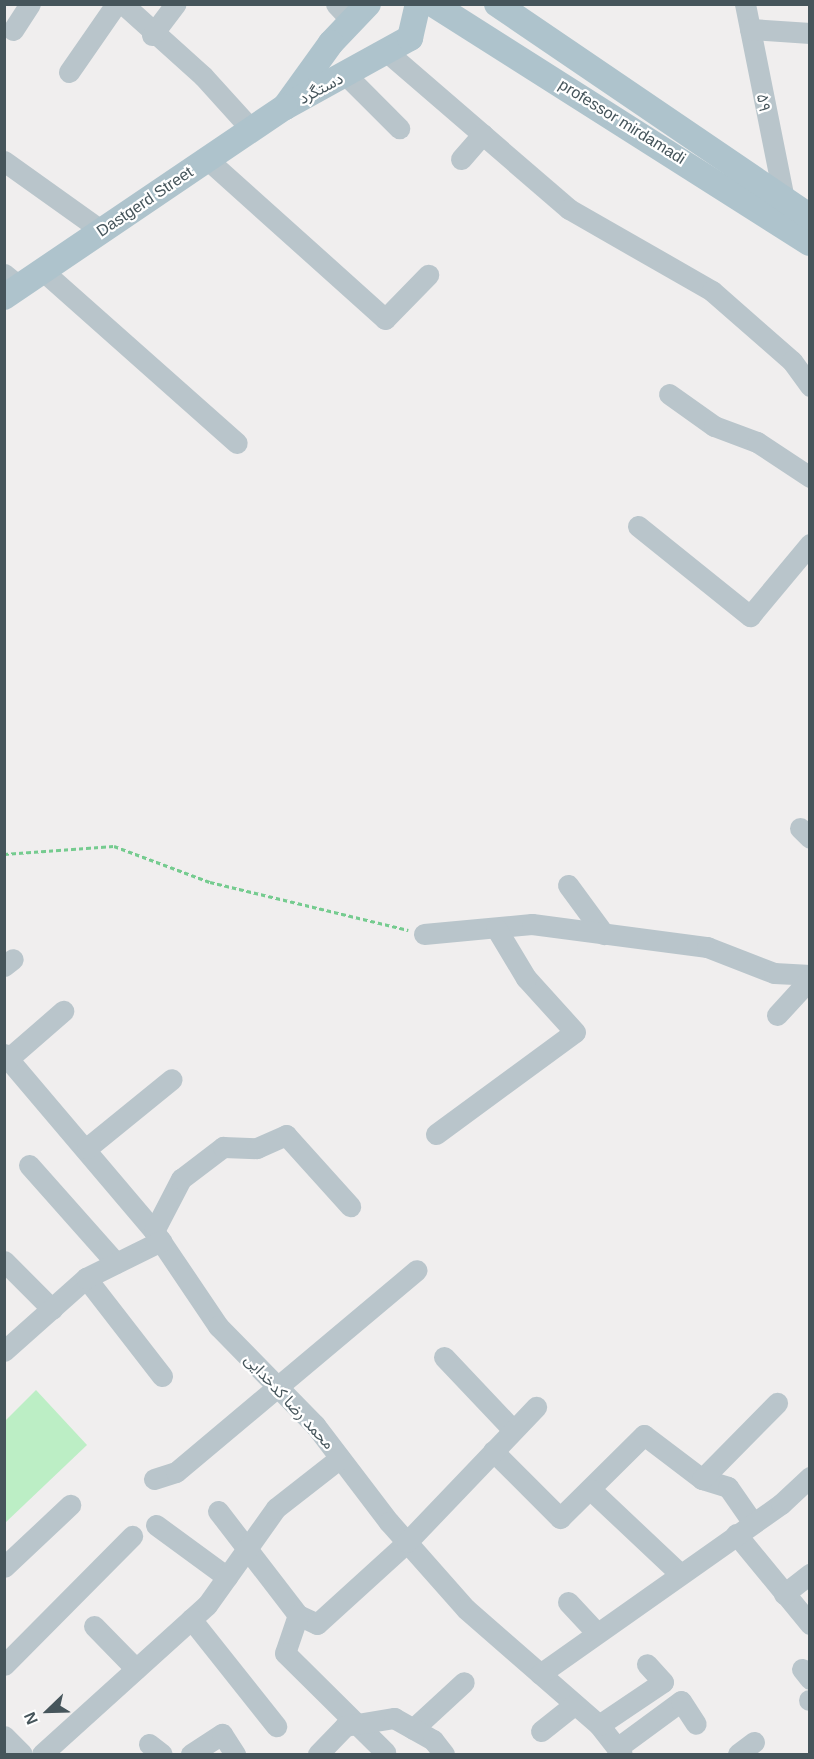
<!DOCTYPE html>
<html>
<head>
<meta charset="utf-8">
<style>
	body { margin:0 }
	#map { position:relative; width:814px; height:1759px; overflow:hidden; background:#f0eeee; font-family:Arial,"Noto Sans Arabic",sans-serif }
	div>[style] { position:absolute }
	.green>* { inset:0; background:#bceec5 }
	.path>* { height:3px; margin-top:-1.5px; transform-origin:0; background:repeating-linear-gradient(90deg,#75cb8f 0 4.5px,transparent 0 7.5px) }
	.minor>* { height:21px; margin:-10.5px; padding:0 10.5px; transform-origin:10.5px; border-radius:10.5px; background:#b9c5cb }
	.major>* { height:26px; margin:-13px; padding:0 13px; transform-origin:13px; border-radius:13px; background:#aec3cc }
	span { translate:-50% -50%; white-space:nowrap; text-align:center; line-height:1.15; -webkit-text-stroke:4.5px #fff; paint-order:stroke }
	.street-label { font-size:16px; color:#46555b }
	.frame { position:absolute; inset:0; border:6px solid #46555b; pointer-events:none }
	.north { position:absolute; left:18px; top:1681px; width:60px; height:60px; -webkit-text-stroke:4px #fff; paint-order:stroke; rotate:247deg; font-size:16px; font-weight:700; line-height:24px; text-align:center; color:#46555b }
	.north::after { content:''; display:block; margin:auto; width:21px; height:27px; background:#46555b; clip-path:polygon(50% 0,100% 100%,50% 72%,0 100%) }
</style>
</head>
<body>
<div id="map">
	<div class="green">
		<div style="clip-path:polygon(36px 1390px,87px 1445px,5px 1523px,5px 1421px)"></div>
	</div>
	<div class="path">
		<div style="left:4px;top:854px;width:110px;rotate:-4.2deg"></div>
		<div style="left:114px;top:846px;width:103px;rotate:20.6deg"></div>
		<div style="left:210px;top:882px;width:204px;rotate:13.6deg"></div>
	</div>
	<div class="minor">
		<div style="left:123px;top:4px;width:108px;rotate:42deg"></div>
		<div style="left:203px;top:76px;width:73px;rotate:47.8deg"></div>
		<div style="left:336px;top:4px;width:23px;rotate:47deg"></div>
		<div style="left:745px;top:4px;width:200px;rotate:78.7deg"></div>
		<div style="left:750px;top:29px;width:60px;rotate:3.8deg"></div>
		<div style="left:13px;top:30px;width:31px;rotate:-57deg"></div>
		<div style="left:152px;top:35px;width:39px;rotate:-53deg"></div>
		<div style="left:387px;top:52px;width:240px;rotate:40.8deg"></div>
		<div style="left:569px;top:209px;width:165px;rotate:29.8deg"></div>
		<div style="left:712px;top:291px;width:106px;rotate:41.2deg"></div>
		<div style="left:792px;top:361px;width:31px;rotate:54deg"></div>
		<div style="left:69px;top:72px;width:83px;rotate:-55.3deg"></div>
		<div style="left:347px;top:76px;width:74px;rotate:45deg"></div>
		<div style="left:461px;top:159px;width:33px;rotate:-49deg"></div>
		<div style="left:208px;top:160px;width:238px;rotate:41.9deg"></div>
		<div style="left:385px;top:319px;width:62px;rotate:-45.7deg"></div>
		<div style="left:4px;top:161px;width:120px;rotate:35.5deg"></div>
		<div style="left:43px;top:271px;width:259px;rotate:41.6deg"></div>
		<div style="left:4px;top:274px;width:21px;rotate:39deg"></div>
		<div style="left:669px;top:394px;width:55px;rotate:35.4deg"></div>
		<div style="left:714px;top:426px;width:46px;rotate:20.4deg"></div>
		<div style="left:757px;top:442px;width:64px;rotate:33.4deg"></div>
		<div style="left:638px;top:526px;width:144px;rotate:38.8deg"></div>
		<div style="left:750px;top:616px;width:94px;rotate:-50.2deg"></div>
		<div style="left:800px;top:828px;width:14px;rotate:45deg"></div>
		<div style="left:568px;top:885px;width:61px;rotate:53.7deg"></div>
		<div style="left:424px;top:934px;width:108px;rotate:-5.3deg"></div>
		<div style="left:532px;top:924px;width:177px;rotate:7.5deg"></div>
		<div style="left:707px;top:947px;width:72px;rotate:21.2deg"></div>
		<div style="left:774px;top:973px;width:36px;rotate:3deg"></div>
		<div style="left:4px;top:966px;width:11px;rotate:-38deg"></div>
		<div style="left:777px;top:1015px;width:49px;rotate:-47.5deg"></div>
		<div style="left:4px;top:1054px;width:232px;rotate:49.7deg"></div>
		<div style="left:154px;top:1231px;width:115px;rotate:56deg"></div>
		<div style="left:218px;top:1326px;width:139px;rotate:45.6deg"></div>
		<div style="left:315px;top:1425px;width:122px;rotate:52.7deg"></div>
		<div style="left:389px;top:1522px;width:116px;rotate:48.5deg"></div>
		<div style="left:466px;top:1609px;width:176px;rotate:41.1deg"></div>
		<div style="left:599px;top:1725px;width:37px;rotate:52deg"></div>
		<div style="left:9px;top:1058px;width:72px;rotate:-41deg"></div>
		<div style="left:436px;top:1134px;width:172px;rotate:-36.3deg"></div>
		<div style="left:575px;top:1032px;width:73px;rotate:-132.2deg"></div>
		<div style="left:526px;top:978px;width:58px;rotate:-121deg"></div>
		<div style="left:87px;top:1148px;width:109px;rotate:-39.1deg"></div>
		<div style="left:29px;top:1165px;width:131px;rotate:48.4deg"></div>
		<div style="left:154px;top:1231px;width:59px;rotate:-62.6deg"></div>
		<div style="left:181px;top:1179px;width:53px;rotate:-37.3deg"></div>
		<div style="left:223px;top:1147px;width:34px;rotate:2deg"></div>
		<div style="left:257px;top:1148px;width:32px;rotate:-24deg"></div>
		<div style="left:286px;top:1135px;width:96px;rotate:48deg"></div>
		<div style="left:4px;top:1261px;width:68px;rotate:45deg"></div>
		<div style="left:86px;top:1278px;width:124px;rotate:52.2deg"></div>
		<div style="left:4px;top:1351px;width:110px;rotate:-41.7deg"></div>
		<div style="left:86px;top:1278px;width:84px;rotate:-26.3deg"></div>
		<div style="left:444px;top:1357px;width:100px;rotate:46.6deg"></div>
		<div style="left:493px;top:1451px;width:95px;rotate:45deg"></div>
		<div style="left:560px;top:1518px;width:118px;rotate:-44.7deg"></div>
		<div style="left:644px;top:1435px;width:73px;rotate:37.2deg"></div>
		<div style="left:702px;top:1479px;width:27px;rotate:17deg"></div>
		<div style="left:728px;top:1487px;width:44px;rotate:55.2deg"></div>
		<div style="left:154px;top:1479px;width:23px;rotate:-18deg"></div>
		<div style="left:176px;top:1472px;width:314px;rotate:-40deg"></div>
		<div style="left:702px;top:1479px;width:107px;rotate:-45.4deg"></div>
		<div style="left:590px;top:1489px;width:122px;rotate:43.3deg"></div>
		<div style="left:218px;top:1511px;width:131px;rotate:52.4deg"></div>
		<div style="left:298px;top:1615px;width:21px;rotate:25deg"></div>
		<div style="left:317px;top:1624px;width:122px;rotate:-42.3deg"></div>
		<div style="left:407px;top:1542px;width:187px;rotate:-46.3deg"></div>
		<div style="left:156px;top:1525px;width:88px;rotate:36.2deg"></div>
		<div style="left:736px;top:1534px;width:117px;rotate:50.6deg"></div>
		<div style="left:4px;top:1567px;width:91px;rotate:-43.2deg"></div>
		<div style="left:784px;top:1594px;width:33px;rotate:-38deg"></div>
		<div style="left:568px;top:1602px;width:41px;rotate:47deg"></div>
		<div style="left:298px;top:1615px;width:40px;rotate:108.9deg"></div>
		<div style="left:285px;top:1653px;width:141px;rotate:44.7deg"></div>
		<div style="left:191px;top:1619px;width:137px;rotate:51.5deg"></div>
		<div style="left:94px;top:1626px;width:60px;rotate:45.7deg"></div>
		<div style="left:4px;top:1665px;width:182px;rotate:-45.2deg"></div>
		<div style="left:802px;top:1669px;width:13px;rotate:51deg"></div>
		<div style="left:540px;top:1674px;width:295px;rotate:-35.2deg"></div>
		<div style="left:781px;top:1504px;width:40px;rotate:-43deg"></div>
		<div style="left:809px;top:1700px;width:1px"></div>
		<div style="left:599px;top:1725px;width:77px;rotate:-33.9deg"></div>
		<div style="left:663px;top:1682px;width:24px;rotate:-132deg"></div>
		<div style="left:413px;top:1729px;width:69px;rotate:-42.7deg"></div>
		<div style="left:541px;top:1731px;width:43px;rotate:-38.5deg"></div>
		<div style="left:4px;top:1736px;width:25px;rotate:45deg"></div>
		<div style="left:149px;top:1744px;width:16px;rotate:38deg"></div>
		<div style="left:617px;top:1748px;width:79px;rotate:-36.3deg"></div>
		<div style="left:681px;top:1701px;width:27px;rotate:57deg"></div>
		<div style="left:42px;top:1754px;width:222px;rotate:-42.1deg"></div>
		<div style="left:207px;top:1605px;width:119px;rotate:-54.6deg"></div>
		<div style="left:276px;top:1508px;width:81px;rotate:-38deg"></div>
		<div style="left:191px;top:1754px;width:37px;rotate:-33deg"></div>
		<div style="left:222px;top:1734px;width:24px;rotate:57deg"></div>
		<div style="left:318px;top:1754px;width:39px;rotate:-46deg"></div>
		<div style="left:345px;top:1726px;width:50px;rotate:-9.3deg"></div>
		<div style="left:394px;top:1718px;width:45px;rotate:29.4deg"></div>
		<div style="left:433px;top:1740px;width:18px;rotate:52deg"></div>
		<div style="left:738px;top:1754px;width:20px;rotate:-37deg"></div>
	</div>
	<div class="major">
		<div style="left:368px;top:4px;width:54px;rotate:133.5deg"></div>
		<div style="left:331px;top:43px;width:79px;rotate:125.7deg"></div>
		<div style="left:285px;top:107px;width:143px;rotate:-28.9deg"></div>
		<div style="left:410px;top:38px;width:35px;rotate:-77deg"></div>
		<div style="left:433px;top:4px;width:446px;rotate:32.4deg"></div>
		<div style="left:497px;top:4px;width:379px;rotate:34.2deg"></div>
		<div style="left:4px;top:297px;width:339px;rotate:-34.1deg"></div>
	</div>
	<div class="street-label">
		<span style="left:321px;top:89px;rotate:-28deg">دستگرد</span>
		<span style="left:763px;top:103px;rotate:80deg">۵۹</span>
		<span style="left:622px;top:122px;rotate:32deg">professor mirdamadi</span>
		<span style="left:145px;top:202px;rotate:-34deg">Dastgerd Street</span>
		<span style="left:289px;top:1402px;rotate:47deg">محمد رضا کدخدایی</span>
	</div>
	<div class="frame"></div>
	<div class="north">N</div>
</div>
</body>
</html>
